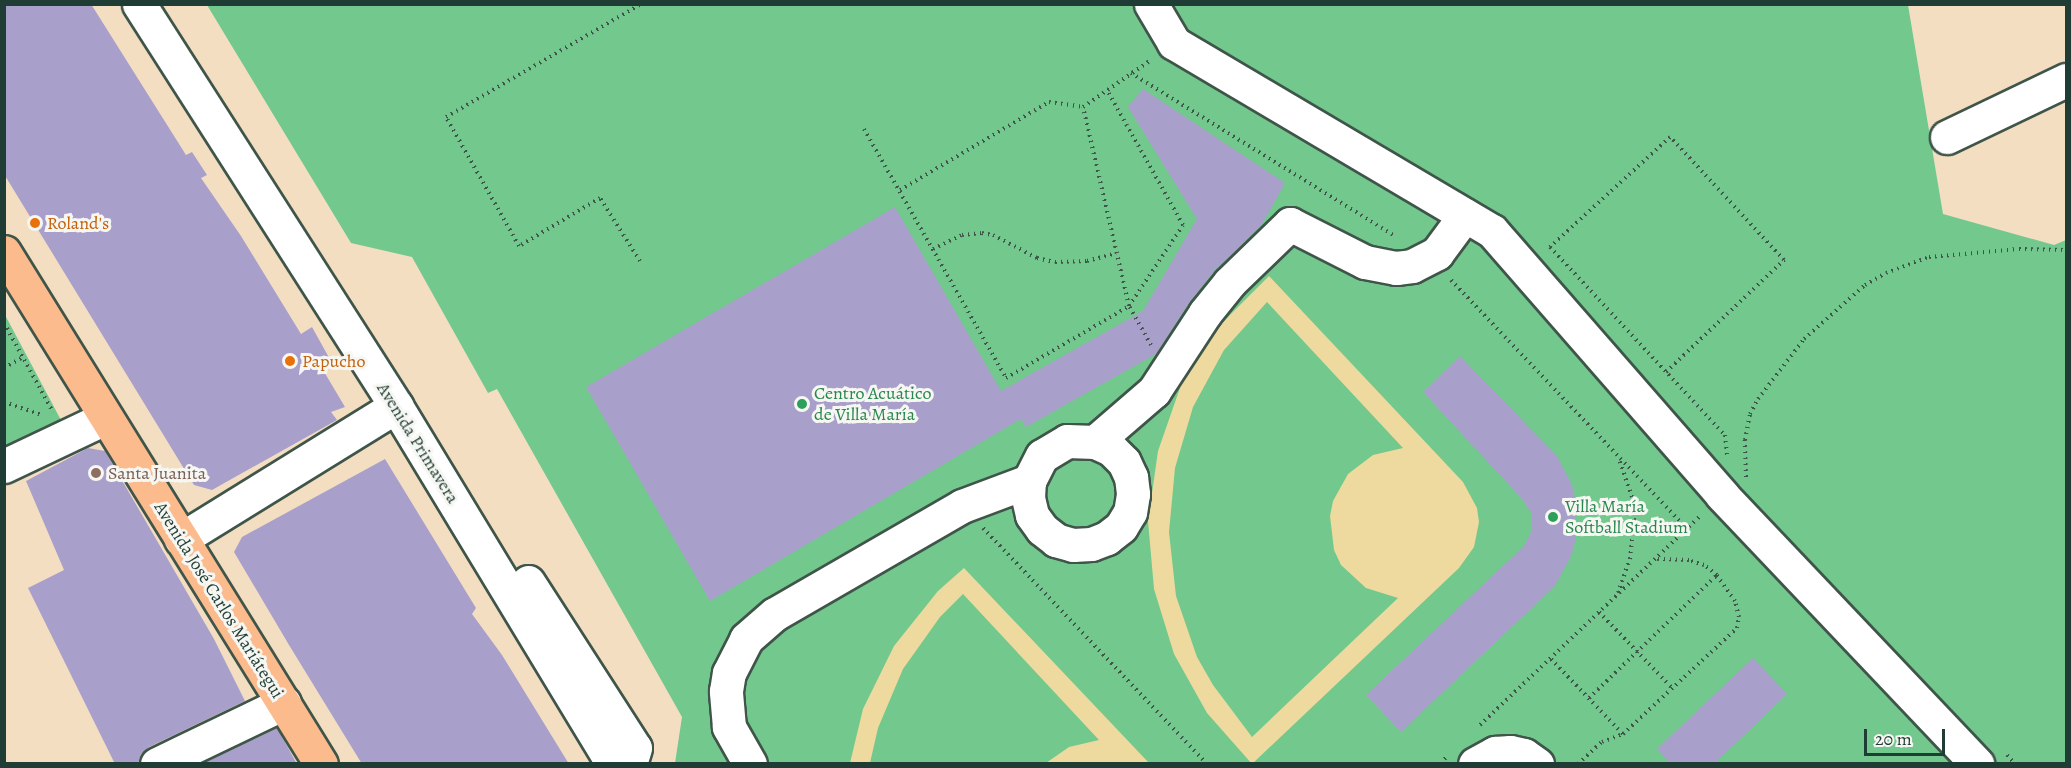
<!DOCTYPE html>
<html>
<head>
<meta charset="utf-8">
<style>
	body { margin:0 }
	#map { position:relative; width:2071px; height:768px; overflow:hidden; background:#f3dec2; font-family:Alegreya,serif }
	div>[style] { position:absolute }
	.green>* { inset:0; background:#72c88d }
	.sand>* { inset:0; background:#eeda9e }
	.building>* { inset:0; background:#a8a0cb }
	.path>* { height:4px; margin-top:-2px; transform-origin:0; background:repeating-linear-gradient(90deg,#3f5549 0 1.5px,transparent 0 6px) }
	.roads { filter:drop-shadow(2px 0 #3f5549) drop-shadow(-2px 0 #3f5549) drop-shadow(0 2px #3f5549) drop-shadow(0 -2px #3f5549) }
	.minor>* { height:33px; margin:-16.5px; padding:0 16.5px; transform-origin:16.5px; border-radius:16.5px; background:#fff }
	.major>* { height:33px; margin:-16.5px; padding:0 16.5px; transform-origin:16.5px; border-radius:16.5px; background:#fbbb8d }
	.dots>* { width:16px; height:16px; translate:-50% -50%; box-sizing:border-box; border:3px solid #f6f6f2; border-radius:50% }
	span { translate:-50% -50%; white-space:nowrap; text-align:center; line-height:1.15; -webkit-text-stroke:6px #f6f6f2; paint-order:stroke }
	.food-label { font-size:18px; color:#c56008 }
	.left { translate:0 -50%; text-align:left }
	.leisure-label { font-size:18px; color:#27864d }
	.street-label { font-size:18px; color:#1f3d34 }
	.education-label { font-size:18px; color:#785e54 }
	.frame { position:absolute; inset:0; border:6px solid #1f3d34; pointer-events:none }
	.scale { position:absolute; left:1864px; top:729px; width:81px; height:27px; box-sizing:border-box; border:3px solid #1f3d34; border-top:0; padding-left:8px; font-size:18px; line-height:21px; white-space:nowrap; color:#1f3d34; -webkit-text-stroke:4px #f6f6f2; paint-order:stroke }
</style>
</head>
<body>
<div id="map">
	<div class="green">
		<div style="clip-path:polygon(207px 5px,1908px 5px,1943px 214px,2054px 245px,2066px 240px,2066px 763px,675px 763px,682px 717px,497px 389px,488px 393px,412px 257px,351px 243px)"></div>
		<div style="clip-path:polygon(4px 313px,62px 422px,4px 450px)"></div>
	</div>
	<div class="sand">
		<div style="clip-path:polygon(evenodd,1269px 276px,1463px 482px,1477px 508px,1479px 522px,1474px 547px,1459px 568px,1252px 764px,1207px 713px,1174px 654px,1154px 589px,1148px 521px,1158px 451px,1181px 385px,1219px 326px,1269px 276px,1267px 302px,1403px 448px,1373px 455px,1348px 474px,1333px 501px,1330px 516px,1334px 550px,1341px 565px,1366px 588px,1398px 598px,1252px 737px,1213px 685px,1197px 657px,1176px 596px,1169px 532px,1175px 468px,1193px 407px,1224px 350px,1267px 302px)"></div>
		<div style="clip-path:polygon(964px 568px,1149px 763px,1046px 763px,1069px 747px,1099px 740px,963px 594px,940px 617px,903px 669px,878px 728px,870px 763px,850px 763px,863px 709px,894px 646px,938px 591px)"></div>
	</div>
	<div class="building">
		<div style="clip-path:polygon(4px 4px,91px 4px,186px 155px,192px 152px,207px 175px,201px 178px,241px 236px,301px 334px,312px 327px,332px 363px,323px 370px,345px 407px,331px 412px,337px 420px,212px 490px,194px 485px,4px 174px)"></div>
		<div style="clip-path:polygon(1143px 89px,1285px 183px,1261px 226px,1214px 271px,1189px 303px,1156px 354px,1026px 427px,1021px 419px,710px 601px,586px 387px,895px 207px,1001px 391px,1143px 311px,1197px 219px,1128px 107px)"></div>
		<div style="clip-path:polygon(1460px 356px,1557px 456px,1572px 485px,1576px 502px,1576px 536px,1572px 554px,1555px 586px,1401px 732px,1366px 695px,1524px 546px,1532px 530px,1531px 513px,1523px 500px,1423px 392px)"></div>
		<div style="clip-path:polygon(88px 448px,105px 451px,214px 639px,245px 701px,149px 747px,141px 754px,138px 764px,115px 764px,28px 588px,64px 570px,26px 481px)"></div>
		<div style="clip-path:polygon(385px 459px,476px 608px,472px 614px,502px 655px,569px 764px,362px 764px,289px 645px,234px 552px,242px 537px)"></div>
		<div style="clip-path:polygon(1753px 658px,1787px 694px,1714px 764px,1671px 764px,1657px 749px)"></div>
		<div style="clip-path:polygon(277px 728px,297px 764px,201px 764px,263px 735px)"></div>
	</div>
	<div class="path">
		<div style="left:1131px;top:73px;width:308px;rotate:31.7deg"></div>
		<div style="left:864px;top:129px;width:287px;rotate:60.3deg"></div>
		<div style="left:1006px;top:378px;width:143px;rotate:-30.3deg"></div>
		<div style="left:1129px;top:306px;width:97px;rotate:-56.3deg"></div>
		<div style="left:1183px;top:225px;width:155px;rotate:-119.4deg"></div>
		<div style="left:900px;top:190px;width:173px;rotate:-30.6deg"></div>
		<div style="left:1049px;top:102px;width:34px;rotate:8deg"></div>
		<div style="left:933px;top:249px;width:32px;rotate:-26deg"></div>
		<div style="left:962px;top:235px;width:20px;rotate:-6deg"></div>
		<div style="left:982px;top:233px;width:11px;rotate:10deg"></div>
		<div style="left:993px;top:235px;width:50px;rotate:27.6deg"></div>
		<div style="left:1037px;top:258px;width:18px;rotate:13deg"></div>
		<div style="left:1055px;top:262px;width:32px;rotate:-2deg"></div>
		<div style="left:1087px;top:261px;width:30px;rotate:-15deg"></div>
		<div style="left:640px;top:261px;width:75px;rotate:-122.4deg"></div>
		<div style="left:600px;top:198px;width:94px;rotate:149.3deg"></div>
		<div style="left:519px;top:246px;width:148px;rotate:-119.5deg"></div>
		<div style="left:446px;top:117px;width:225px;rotate:-30.1deg"></div>
		<div style="left:1451px;top:280px;width:343px;rotate:46.5deg"></div>
		<div style="left:4px;top:323px;width:102px;rotate:61.2deg"></div>
		<div style="left:1151px;top:345px;width:45px;rotate:-119.4deg"></div>
		<div style="left:1129px;top:306px;width:204px;rotate:-103deg"></div>
		<div style="left:1083px;top:107px;width:83px;rotate:-34.7deg"></div>
		<div style="left:4px;top:368px;width:22px;rotate:-30deg"></div>
		<div style="left:1666px;top:372px;width:163px;rotate:-43.5deg"></div>
		<div style="left:1784px;top:260px;width:168px;rotate:-132.8deg"></div>
		<div style="left:1670px;top:137px;width:163px;rotate:137.5deg"></div>
		<div style="left:1550px;top:247px;width:257px;rotate:47.1deg"></div>
		<div style="left:1725px;top:435px;width:20px;rotate:84deg"></div>
		<div style="left:4px;top:402px;width:39px;rotate:19deg"></div>
		<div style="left:1746px;top:477px;width:37px;rotate:-92deg"></div>
		<div style="left:1745px;top:440px;width:26px;rotate:-79deg"></div>
		<div style="left:1750px;top:414px;width:17px;rotate:-62deg"></div>
		<div style="left:1758px;top:399px;width:76px;rotate:-52.5deg"></div>
		<div style="left:1804px;top:339px;width:81px;rotate:-41.5deg"></div>
		<div style="left:1865px;top:285px;width:24px;rotate:-30deg"></div>
		<div style="left:1886px;top:273px;width:46px;rotate:-20.4deg"></div>
		<div style="left:1929px;top:257px;width:90px;rotate:-5.1deg"></div>
		<div style="left:2019px;top:249px;width:47px;rotate:1.2deg"></div>
		<div style="left:983px;top:528px;width:325px;rotate:46.5deg"></div>
		<div style="left:1618px;top:593px;width:36px;rotate:-71deg"></div>
		<div style="left:1630px;top:559px;width:39px;rotate:-84deg"></div>
		<div style="left:1634px;top:520px;width:23px;rotate:-95deg"></div>
		<div style="left:1632px;top:497px;width:40px;rotate:-108.9deg"></div>
		<div style="left:1599px;top:612px;width:107px;rotate:46.1deg"></div>
		<div style="left:1551px;top:659px;width:104px;rotate:46.2deg"></div>
		<div style="left:1589px;top:698px;width:178px;rotate:-43.9deg"></div>
		<div style="left:1480px;top:725px;width:305px;rotate:-43.5deg"></div>
		<div style="left:2007px;top:755px;width:12px;rotate:48deg"></div>
		<div style="left:1441px;top:764px;width:9px;rotate:-54deg"></div>
		<div style="left:1578px;top:764px;width:33px;rotate:-43deg"></div>
		<div style="left:1602px;top:742px;width:22px;rotate:-21deg"></div>
		<div style="left:1623px;top:734px;width:156px;rotate:-42.9deg"></div>
		<div style="left:1737px;top:628px;width:11px;rotate:-80deg"></div>
		<div style="left:1739px;top:617px;width:16px;rotate:-104deg"></div>
		<div style="left:1735px;top:601px;width:32px;rotate:-125deg"></div>
		<div style="left:1717px;top:575px;width:16px;rotate:-142deg"></div>
		<div style="left:1704px;top:565px;width:16px;rotate:-162deg"></div>
		<div style="left:1689px;top:560px;width:33px;rotate:-178deg"></div>
	</div>
	<div class="roads">
		<div class="minor">
			<div style="left:139px;top:4px;width:477px;rotate:57.4deg"></div>
			<div style="left:396px;top:406px;width:419px;rotate:58.8deg"></div>
			<div style="left:1151px;top:4px;width:45px;rotate:59.5deg"></div>
			<div style="left:1174px;top:43px;width:369px;rotate:30.6deg"></div>
			<div style="left:1492px;top:231px;width:350px;rotate:48.9deg"></div>
			<div style="left:1722px;top:495px;width:371px;rotate:46.5deg"></div>
			<div style="left:1947px;top:137px;width:132px;rotate:-25.6deg"></div>
			<div style="left:1095px;top:442px;width:78px;rotate:-40.8deg"></div>
			<div style="left:1154px;top:391px;width:93px;rotate:-56.8deg"></div>
			<div style="left:1205px;top:313px;width:38px;rotate:-51deg"></div>
			<div style="left:1229px;top:283px;width:85px;rotate:-44deg"></div>
			<div style="left:1290px;top:224px;width:84px;rotate:26.9deg"></div>
			<div style="left:1365px;top:262px;width:32px;rotate:11deg"></div>
			<div style="left:1396px;top:268px;width:16px;rotate:-7deg"></div>
			<div style="left:1412px;top:266px;width:28px;rotate:-27deg"></div>
			<div style="left:1437px;top:253px;width:47px;rotate:-53.6deg"></div>
			<div style="left:4px;top:466px;width:112px;rotate:-25.4deg"></div>
			<div style="left:181px;top:539px;width:253px;rotate:-31.7deg"></div>
			<div style="left:528px;top:582px;width:197px;rotate:57.2deg"></div>
			<div style="left:635px;top:748px;width:17px;rotate:107deg"></div>
			<div style="left:157px;top:764px;width:141px;rotate:-25.7deg"></div>
			<div style="left:750px;top:764px;width:43px;rotate:-119.6deg"></div>
			<div style="left:729px;top:727px;width:36px;rotate:-95deg"></div>
			<div style="left:726px;top:691px;width:18px;rotate:-81deg"></div>
			<div style="left:729px;top:673px;width:38px;rotate:-63deg"></div>
			<div style="left:746px;top:639px;width:38px;rotate:-41deg"></div>
			<div style="left:775px;top:614px;width:216px;rotate:-30deg"></div>
			<div style="left:962px;top:506px;width:72px;rotate:-20.5deg"></div>
			<div style="left:1029px;top:481px;width:28px;rotate:-63deg"></div>
			<div style="left:1042px;top:456px;width:29px;rotate:-31deg"></div>
			<div style="left:1067px;top:441px;width:28px;rotate:2deg"></div>
			<div style="left:1095px;top:442px;width:17px;rotate:24deg"></div>
			<div style="left:1111px;top:449px;width:18px;rotate:45deg"></div>
			<div style="left:1124px;top:462px;width:17px;rotate:65deg"></div>
			<div style="left:1131px;top:477px;width:17px;rotate:83deg"></div>
			<div style="left:1133px;top:494px;width:18px;rotate:99deg"></div>
			<div style="left:1130px;top:512px;width:17px;rotate:121deg"></div>
			<div style="left:1121px;top:527px;width:18px;rotate:142deg"></div>
			<div style="left:1107px;top:538px;width:17px;rotate:159deg"></div>
			<div style="left:1091px;top:544px;width:18px;rotate:177deg"></div>
			<div style="left:1073px;top:545px;width:18px;rotate:-164deg"></div>
			<div style="left:1056px;top:540px;width:18px;rotate:-142deg"></div>
			<div style="left:1042px;top:529px;width:17px;rotate:-126deg"></div>
			<div style="left:1032px;top:515px;width:17px;rotate:-103deg"></div>
			<div style="left:1028px;top:498px;width:17px;rotate:-87deg"></div>
			<div style="left:1475px;top:764px;width:23px;rotate:-29deg"></div>
			<div style="left:1495px;top:753px;width:15px;rotate:-4deg"></div>
			<div style="left:1510px;top:752px;width:14px;rotate:12deg"></div>
			<div style="left:1524px;top:755px;width:16px;rotate:35deg"></div>
		</div>
		<div class="major">
			<div style="left:4px;top:252px;width:602px;rotate:58.24deg"></div>
		</div>
	</div>
	<div class="dots">
		<div style="left:35px;top:223px;background:#e8710a"></div>
		<div style="left:290px;top:361px;background:#e8710a"></div>
		<div style="left:802px;top:404px;background:#2e9e5b"></div>
		<div style="left:96px;top:473px;background:#8d6e63"></div>
		<div style="left:1553px;top:517px;background:#2e9e5b"></div>
	</div>
	<div class="food-label">
		<span class="left" style="left:47px;top:223px">Roland's</span>
		<span class="left" style="left:302px;top:361px">Papucho</span>
	</div>
	<div class="leisure-label">
		<span class="left" style="left:814px;top:404px">Centro Acuático<br>de Villa María</span>
		<span class="left" style="left:1565px;top:517px">Villa María<br>Softball Stadium</span>
	</div>
	<div class="street-label">
		<span style="left:418px;top:443px;rotate:58deg">Avenida Primavera</span>
		<span style="left:219px;top:600px;rotate:58deg">Avenida José Carlos Mariátegui</span>
	</div>
	<div class="education-label">
		<span class="left" style="left:108px;top:473px">Santa Juanita</span>
	</div>
	<div class="frame"></div>
	<div class="scale">20 m</div>
</div>
</body>
</html>
